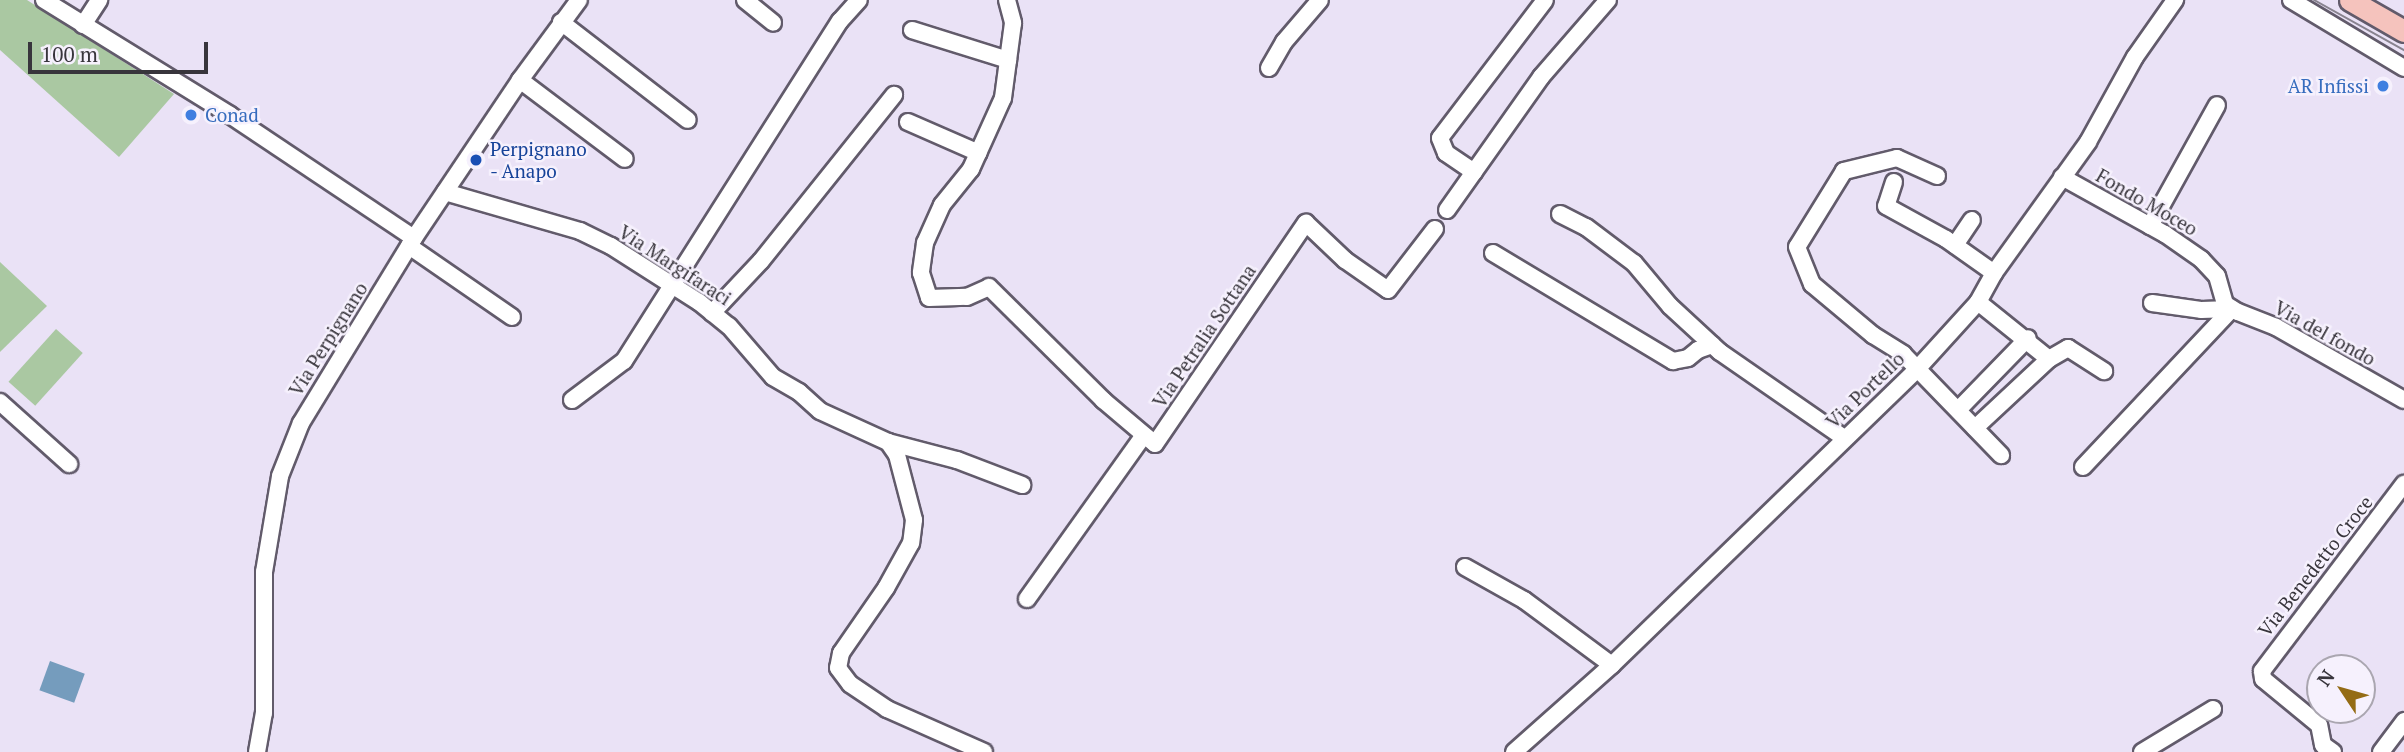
<!DOCTYPE html>
<html>
<head>
<meta charset="utf-8">
<style>
	body { margin:0 }
	#map { position:relative; width:2404px; height:752px; overflow:hidden; background:#eae2f6; font-family:"PT Serif",serif }
	div>[style] { position:absolute }
	.green>* { inset:0; background:#aac8a2; transform-origin:0 0 }
	.water>* { inset:0; background:#759cbd; transform-origin:0 0 }
	.roads { filter:drop-shadow(2px 0 #625b6b) drop-shadow(-2px 0 #625b6b) drop-shadow(0 2px #625b6b) drop-shadow(0 -2px #625b6b) }
	.minor>* { height:16px; margin:-8px; padding:0 8px; transform-origin:8px; border-radius:8px; background:#fff }
	.major>* { height:21px; margin:-10.5px; padding:0 10.5px; transform-origin:10.5px; border-radius:10.5px; background:#f5c3bd }
	.tram>* { height:2px; margin:-1px; padding:0 1px; transform-origin:1px; border-radius:1px; background:#88838f }
	.dots>* { width:19px; height:19px; translate:-50% -50%; box-sizing:border-box; border:4px solid #f6f1fd; border-radius:50% }
	span { translate:-50% -50%; white-space:nowrap; text-align:center; line-height:1.15; -webkit-text-stroke:5px #f6f1fd; paint-order:stroke }
	.shop-label { font-size:19px; color:#366cbe }
	.right { translate:-100% -50%; text-align:right }
	.left { translate:0 -50%; text-align:left }
	.transit-label { font-size:19px; color:#164399 }
	.street-label { font-size:19px; color:#38353c }
	.north { position:absolute; left:2306px; top:654px; width:70px; height:70px; box-sizing:border-box; background:#f6f1fd; border:2px solid #aaa6b0; border-radius:50%; rotate:306deg; font-size:19px; font-weight:700; line-height:28px; text-align:center; color:#38353c }
	.north::after { content:''; display:block; margin:auto; width:24px; height:32px; background:#946c15; clip-path:polygon(50% 0,100% 100%,50% 72%,0 100%) }
	.scale { position:absolute; left:28px; top:42px; width:180px; height:32px; box-sizing:border-box; border:4px solid #38353c; border-top:0; padding-left:9px; font-size:21px; line-height:24px; white-space:nowrap; color:#38353c; -webkit-text-stroke:5px #f6f1fd; paint-order:stroke }
</style>
</head>
<body>
<div id="map">
	<div class="green">
		<div style="clip-path:polygon(0 0,27px 0,174px 94px,119px 157px,0 50px)"></div>
		<div style="clip-path:polygon(0 262px,47px 306px,0 352px)"></div>
		<div style="left:56px;top:329px;width:36px;height:71px;rotate:42deg"></div>
	</div>
	<div class="water">
		<div style="left:50px;top:661px;width:37px;height:31px;rotate:20deg"></div>
	</div>
	<div class="roads">
		<div class="minor">
			<div style="left:44px;top:0;width:219px;rotate:31.7deg"></div>
			<div style="left:230px;top:115px;width:221px;rotate:33.8deg"></div>
			<div style="left:745px;top:0;width:36px;rotate:39deg"></div>
			<div style="left:1007px;top:0;width:24px;rotate:75deg"></div>
			<div style="left:1013px;top:23px;width:76px;rotate:97.6deg"></div>
			<div style="left:1003px;top:98px;width:78px;rotate:114.3deg"></div>
			<div style="left:971px;top:169px;width:46px;rotate:128.9deg"></div>
			<div style="left:942px;top:205px;width:42px;rotate:114.1deg"></div>
			<div style="left:925px;top:243px;width:30px;rotate:98deg"></div>
			<div style="left:921px;top:273px;width:26px;rotate:72deg"></div>
			<div style="left:929px;top:298px;width:38px;rotate:-2deg"></div>
			<div style="left:967px;top:297px;width:24px;rotate:-24deg"></div>
			<div style="left:989px;top:287px;width:161px;rotate:44.7deg"></div>
			<div style="left:1103px;top:400px;width:68px;rotate:40.2deg"></div>
			<div style="left:1155px;top:444px;width:268px;rotate:-55.7deg"></div>
			<div style="left:1306px;top:223px;width:54px;rotate:43.5deg"></div>
			<div style="left:1345px;top:260px;width:52px;rotate:34.9deg"></div>
			<div style="left:1388px;top:290px;width:77px;rotate:-52.4deg"></div>
			<div style="left:2291px;top:0;width:132px;rotate:31deg"></div>
			<div style="left:561px;top:22px;width:160px;rotate:37.7deg"></div>
			<div style="left:83px;top:25px;width:30px;rotate:-57deg"></div>
			<div style="left:912px;top:30px;width:101px;rotate:17.4deg"></div>
			<div style="left:1269px;top:68px;width:30px;rotate:-60deg"></div>
			<div style="left:1284px;top:42px;width:55px;rotate:-49.4deg"></div>
			<div style="left:520px;top:80px;width:131px;rotate:37deg"></div>
			<div style="left:908px;top:122px;width:77px;rotate:23.6deg"></div>
			<div style="left:1474px;top:172px;width:34px;rotate:-146deg"></div>
			<div style="left:1446px;top:153px;width:16px;rotate:-112deg"></div>
			<div style="left:1440px;top:138px;width:173px;rotate:-52.7deg"></div>
			<div style="left:1937px;top:176px;width:44px;rotate:-155.8deg"></div>
			<div style="left:1897px;top:158px;width:55px;rotate:166.2deg"></div>
			<div style="left:1844px;top:171px;width:89px;rotate:121.7deg"></div>
			<div style="left:1797px;top:247px;width:40px;rotate:68deg"></div>
			<div style="left:1812px;top:284px;width:80px;rotate:39.9deg"></div>
			<div style="left:1873px;top:335px;width:36px;rotate:32deg"></div>
			<div style="left:1903px;top:354px;width:141px;rotate:45.9deg"></div>
			<div style="left:2062px;top:177px;width:118px;rotate:29deg"></div>
			<div style="left:2165px;top:234px;width:44px;rotate:34.8deg"></div>
			<div style="left:2201px;top:259px;width:23px;rotate:47deg"></div>
			<div style="left:2217px;top:276px;width:29px;rotate:74deg"></div>
			<div style="left:2225px;top:304px;width:15px;rotate:32deg"></div>
			<div style="left:2238px;top:312px;width:41px;rotate:21.5deg"></div>
			<div style="left:2276px;top:327px;width:147px;rotate:29.7deg"></div>
			<div style="left:1894px;top:182px;width:25px;rotate:108deg"></div>
			<div style="left:1886px;top:206px;width:68px;rotate:28.8deg"></div>
			<div style="left:1946px;top:239px;width:59px;rotate:35.3deg"></div>
			<div style="left:445px;top:192px;width:141px;rotate:16.1deg"></div>
			<div style="left:580px;top:231px;width:34px;rotate:26deg"></div>
			<div style="left:611px;top:246px;width:104px;rotate:32.5deg"></div>
			<div style="left:699px;top:302px;width:38px;rotate:39deg"></div>
			<div style="left:729px;top:326px;width:67px;rotate:49.2deg"></div>
			<div style="left:773px;top:377px;width:30px;rotate:30deg"></div>
			<div style="left:799px;top:392px;width:28px;rotate:42deg"></div>
			<div style="left:820px;top:411px;width:75px;rotate:24.5deg"></div>
			<div style="left:888px;top:442px;width:16px;rotate:55deg"></div>
			<div style="left:897px;top:455px;width:67px;rotate:75.3deg"></div>
			<div style="left:914px;top:520px;width:23px;rotate:97deg"></div>
			<div style="left:911px;top:543px;width:51px;rotate:119.1deg"></div>
			<div style="left:886px;top:588px;width:79px;rotate:124.7deg"></div>
			<div style="left:841px;top:653px;width:15px;rotate:101deg"></div>
			<div style="left:838px;top:668px;width:20px;rotate:53deg"></div>
			<div style="left:850px;top:684px;width:45px;rotate:34deg"></div>
			<div style="left:887px;top:709px;width:106px;rotate:23.9deg"></div>
			<div style="left:1447px;top:210px;width:163px;rotate:-54.7deg"></div>
			<div style="left:1541px;top:77px;width:102px;rotate:-49deg"></div>
			<div style="left:1560px;top:214px;width:29px;rotate:27deg"></div>
			<div style="left:1586px;top:227px;width:60px;rotate:36.9deg"></div>
			<div style="left:1634px;top:263px;width:56px;rotate:50.1deg"></div>
			<div style="left:1670px;top:306px;width:68px;rotate:42.6deg"></div>
			<div style="left:1720px;top:352px;width:151px;rotate:34.7deg"></div>
			<div style="left:2150px;top:226px;width:138px;rotate:-61deg"></div>
			<div style="left:1955px;top:245px;width:30px;rotate:-56deg"></div>
			<div style="left:409px;top:246px;width:125px;rotate:34.6deg"></div>
			<div style="left:1493px;top:253px;width:210px;rotate:31deg"></div>
			<div style="left:1673px;top:361px;width:15px;rotate:-11deg"></div>
			<div style="left:1688px;top:358px;width:13px;rotate:-39deg"></div>
			<div style="left:1698px;top:350px;width:15px;rotate:-20deg"></div>
			<div style="left:1978px;top:302px;width:91px;rotate:38.8deg"></div>
			<div style="left:2049px;top:359px;width:22px;rotate:-30deg"></div>
			<div style="left:2068px;top:348px;width:43px;rotate:32.6deg"></div>
			<div style="left:2152px;top:303px;width:49px;rotate:8.1deg"></div>
			<div style="left:2201px;top:310px;width:31px;rotate:-2deg"></div>
			<div style="left:712px;top:313px;width:71px;rotate:-46.7deg"></div>
			<div style="left:761px;top:261px;width:213px;rotate:-51.3deg"></div>
			<div style="left:572px;top:400px;width:65px;rotate:-36.9deg"></div>
			<div style="left:624px;top:361px;width:403px;rotate:-57.6deg"></div>
			<div style="left:840px;top:21px;width:28px;rotate:-48deg"></div>
			<div style="left:0;top:402px;width:93px;rotate:41.9deg"></div>
			<div style="left:1958px;top:410px;width:100px;rotate:-45.8deg"></div>
			<div style="left:1975px;top:428px;width:101px;rotate:-43deg"></div>
			<div style="left:888px;top:442px;width:71px;rotate:14.6deg"></div>
			<div style="left:957px;top:460px;width:70px;rotate:21deg"></div>
			<div style="left:2083px;top:467px;width:217px;rotate:-46.7deg"></div>
			<div style="left:1465px;top:567px;width:68px;rotate:29.2deg"></div>
			<div style="left:1524px;top:600px;width:109px;rotate:36.5deg"></div>
			<div style="left:1027px;top:599px;width:201px;rotate:-54.5deg"></div>
			<div style="left:257px;top:752px;width:40px;rotate:-80deg"></div>
			<div style="left:264px;top:713px;width:141px;rotate:-90deg"></div>
			<div style="left:264px;top:572px;width:97px;rotate:-80.5deg"></div>
			<div style="left:280px;top:476px;width:57px;rotate:-68.4deg"></div>
			<div style="left:301px;top:423px;width:217px;rotate:-58.6deg"></div>
			<div style="left:414px;top:238px;width:190px;rotate:-56.1deg"></div>
			<div style="left:520px;top:80px;width:99px;rotate:-53.6deg"></div>
			<div style="left:1514px;top:752px;width:131px;rotate:-41.6deg"></div>
			<div style="left:1612px;top:665px;width:426px;rotate:-44.1deg"></div>
			<div style="left:1918px;top:368px;width:89px;rotate:-47.7deg"></div>
			<div style="left:1978px;top:302px;width:33px;rotate:-61deg"></div>
			<div style="left:1994px;top:273px;width:161px;rotate:-54.3deg"></div>
			<div style="left:2088px;top:142px;width:97px;rotate:-61.1deg"></div>
			<div style="left:2135px;top:57px;width:70px;rotate:-54.9deg"></div>
			<div style="left:2142px;top:752px;width:83px;rotate:-31.2deg"></div>
			<div style="left:2333px;top:752px;width:12px;rotate:-145deg"></div>
			<div style="left:2323px;top:745px;width:20px;rotate:-101deg"></div>
			<div style="left:2319px;top:725px;width:72px;rotate:-140.6deg"></div>
			<div style="left:2263px;top:679px;width:8px;rotate:-97deg"></div>
			<div style="left:2262px;top:671px;width:235px;rotate:-52.8deg"></div>
			<div style="left:2381px;top:752px;width:39px;rotate:-53deg"></div>
		</div>
		<div class="major">
			<div style="left:2350px;top:0;width:62px;rotate:29.9deg"></div>
		</div>
	</div>
	<div class="tram">
		<div style="left:2314px;top:0;width:103px;rotate:29.1deg"></div>
	</div>
	<div class="dots">
		<div style="left:2383px;top:86px;background:#3f7fe0"></div>
		<div style="left:191px;top:115px;background:#3f7fe0"></div>
		<div style="left:476px;top:160px;background:#1a4fb4"></div>
	</div>
	<div class="shop-label">
		<span class="right" style="left:2369px;top:86px">AR Infissi</span>
		<span class="left" style="left:205px;top:115px">Conad</span>
	</div>
	<div class="transit-label">
		<span class="left" style="left:490px;top:160px">Perpignano<br>- Anapo</span>
	</div>
	<div class="street-label">
		<span style="left:2147px;top:202px;rotate:30deg">Fondo Moceo</span>
		<span style="left:675px;top:265px;rotate:33deg">Via Margifaraci</span>
		<span style="left:2325px;top:333px;rotate:29deg">Via del fondo</span>
		<span style="left:1204px;top:336px;rotate:-56deg">Via Petralia Sottana</span>
		<span style="left:328px;top:339px;rotate:-58deg">Via Perpignano</span>
		<span style="left:1865px;top:390px;rotate:-44deg">Via Portello</span>
		<span style="left:2315px;top:566px;rotate:-52deg">Via Benedetto Croce</span>
	</div>
	<div class="north">N</div>
	<div class="scale">100 m</div>
</div>
</body>
</html>
